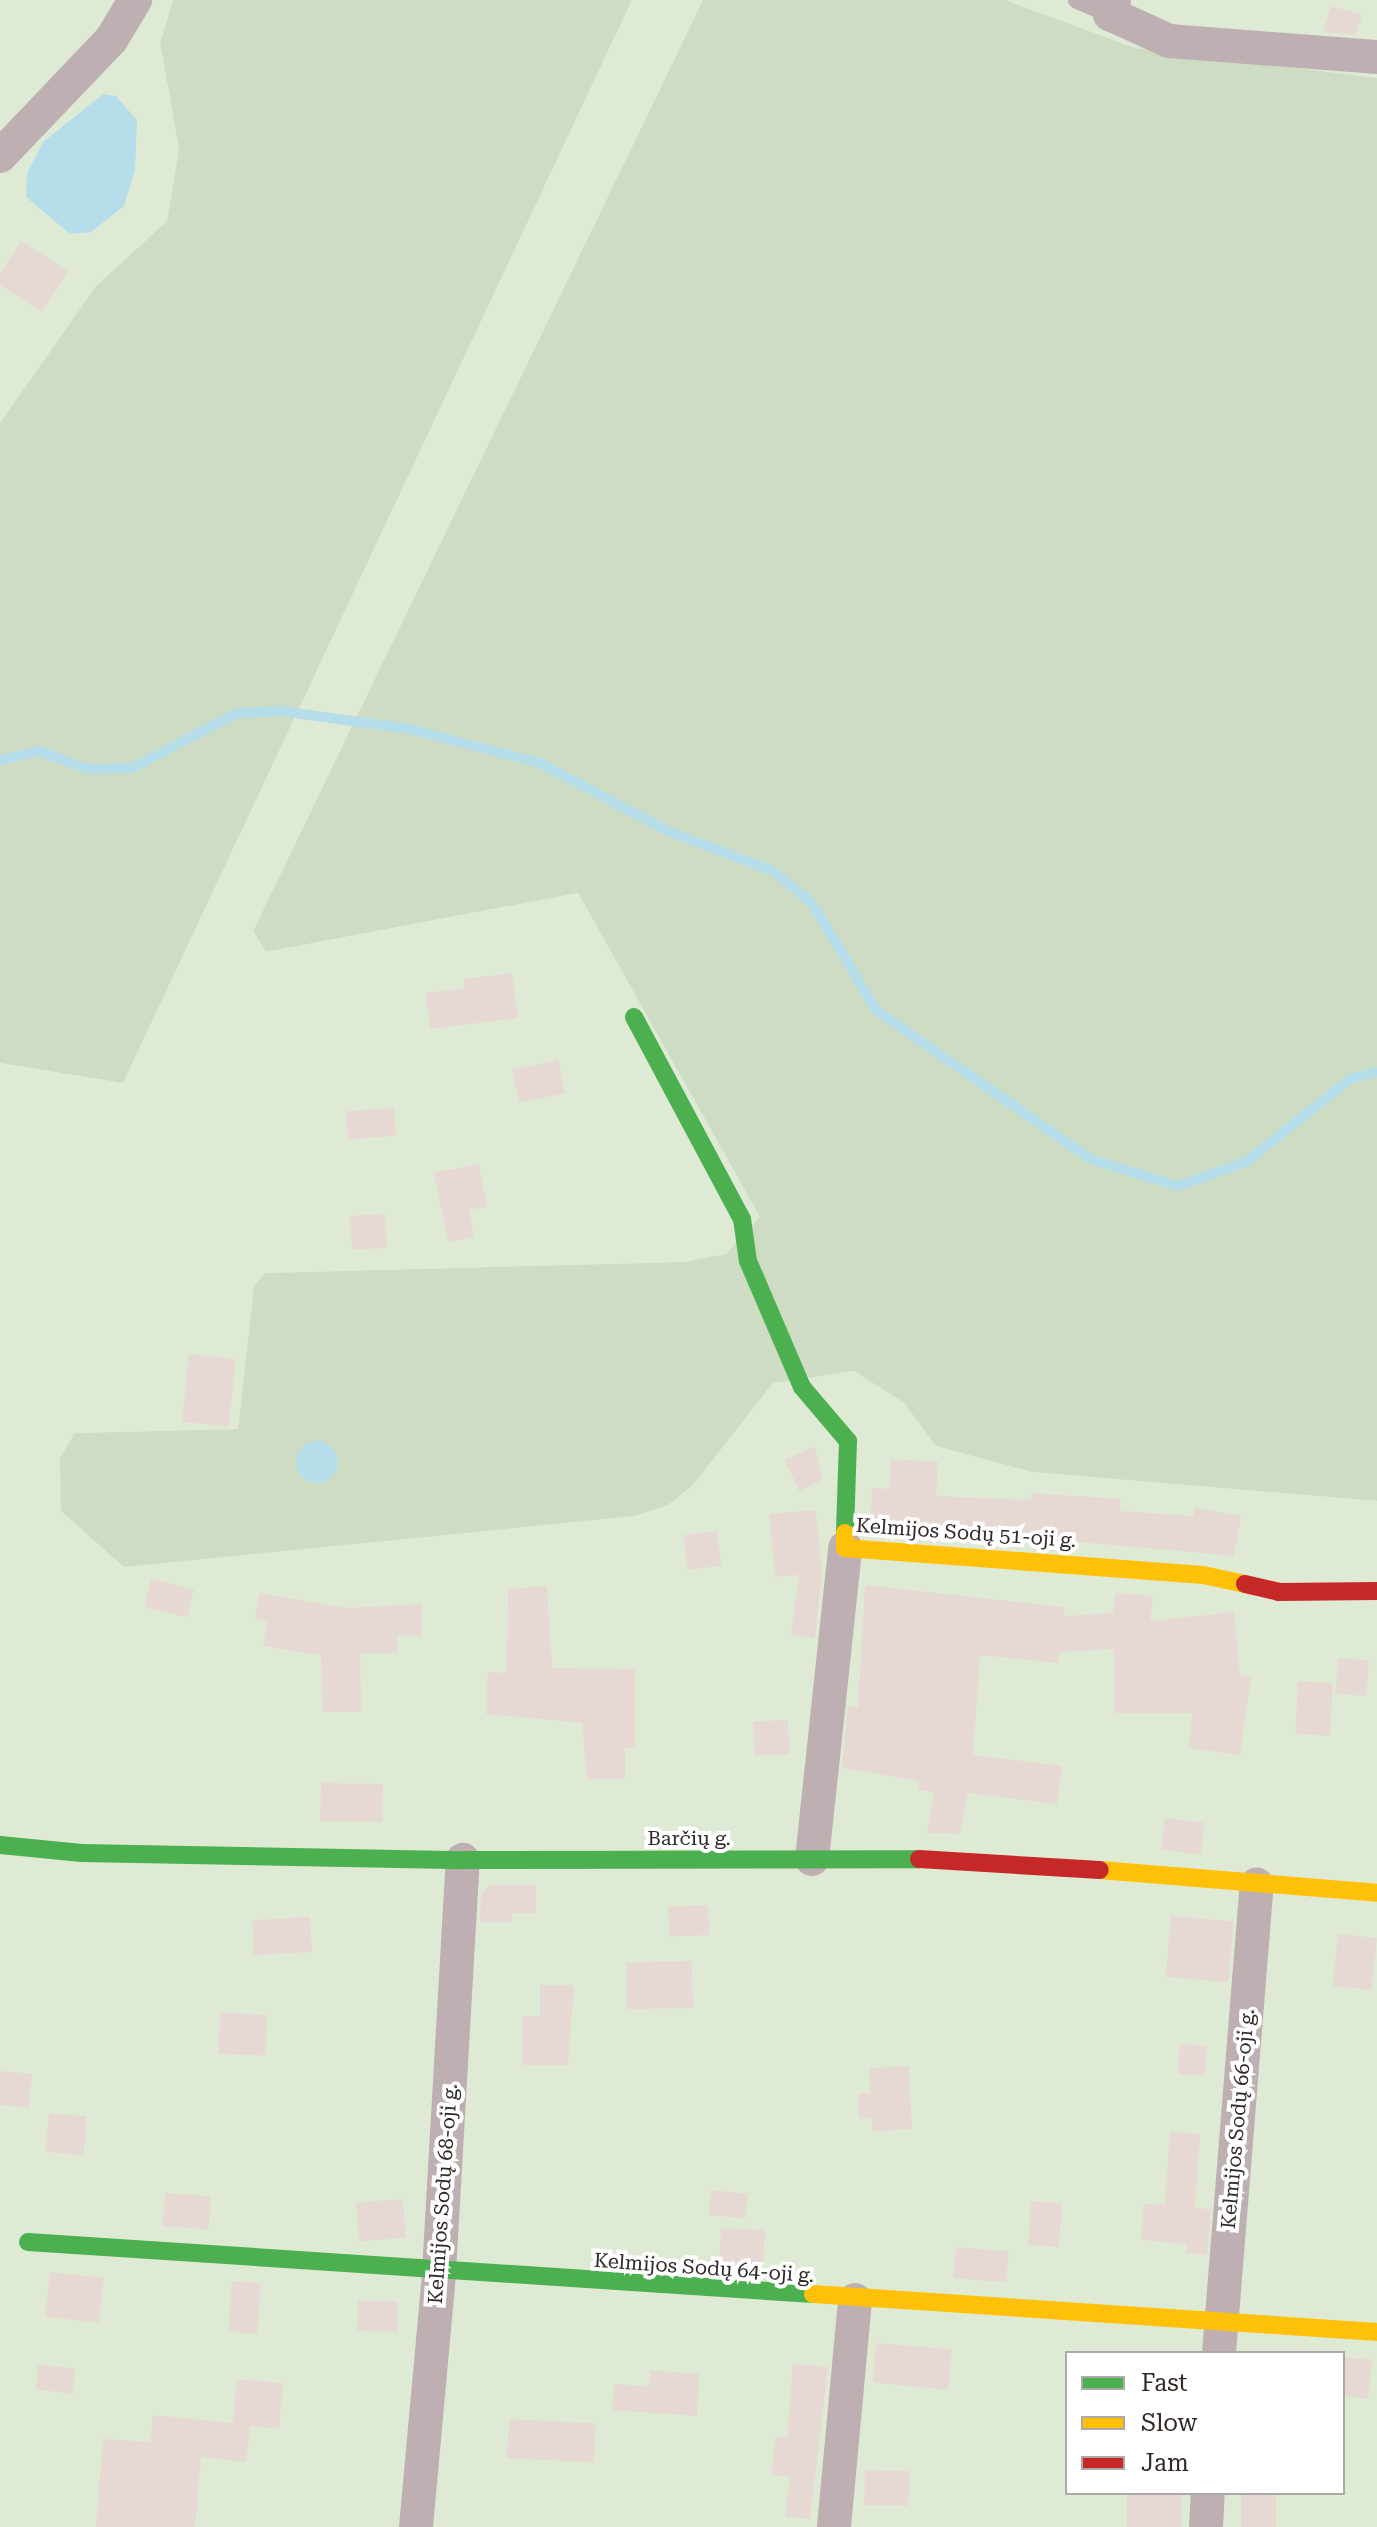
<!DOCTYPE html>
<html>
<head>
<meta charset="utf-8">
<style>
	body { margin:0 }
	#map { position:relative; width:1377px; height:2527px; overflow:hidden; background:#f8f0ed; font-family:"Roboto Serif",serif }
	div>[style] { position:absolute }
	.green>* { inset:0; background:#dfead5 }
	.forest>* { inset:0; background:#cedcc4 }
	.water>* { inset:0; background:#b6deea }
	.round { border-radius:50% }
	.stream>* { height:10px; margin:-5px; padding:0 5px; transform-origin:5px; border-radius:5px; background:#b6deea }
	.building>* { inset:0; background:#e6d9d3; transform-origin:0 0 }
	.lane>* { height:18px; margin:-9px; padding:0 9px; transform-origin:9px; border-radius:9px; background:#beb0b2 }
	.street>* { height:34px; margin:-17px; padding:0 17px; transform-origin:17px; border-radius:17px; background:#beb0b2 }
	.fast>* { height:18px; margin:-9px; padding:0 9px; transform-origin:9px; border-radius:9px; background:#4caf50 }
	.slow>* { height:18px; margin:-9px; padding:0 9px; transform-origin:9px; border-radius:9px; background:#ffc107 }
	.jam>* { height:18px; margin:-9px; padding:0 9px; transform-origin:9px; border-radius:9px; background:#c62828 }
	span { translate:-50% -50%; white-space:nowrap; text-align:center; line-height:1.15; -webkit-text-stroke:8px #fff; paint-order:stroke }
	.street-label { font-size:20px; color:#312925 }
	.legend { position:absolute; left:1065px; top:2351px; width:280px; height:144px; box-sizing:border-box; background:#fff; border:2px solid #ada9a8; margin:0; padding:10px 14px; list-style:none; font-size:24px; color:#312925 }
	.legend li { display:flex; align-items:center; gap:16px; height:40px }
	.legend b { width:40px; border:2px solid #ada9a8 }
</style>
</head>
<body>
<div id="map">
	<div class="green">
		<div style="clip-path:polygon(0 0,173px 0,160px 43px,179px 149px,167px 221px,96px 286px,0 423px)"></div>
		<div style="clip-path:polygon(evenodd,632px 0,703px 0,253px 931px,267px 952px,578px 893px,760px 1217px,726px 1254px,684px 1262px,265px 1273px,254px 1286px,238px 1429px,75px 1433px,694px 1484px,773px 1383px,854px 1371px,904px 1403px,936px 1446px,1032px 1472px,1377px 1501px,1377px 2527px,0 2527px,0 1063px,123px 1083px,632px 0,1067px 2353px,1343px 2353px,1343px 2493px,1067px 2493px,1067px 2353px)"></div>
		<div style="clip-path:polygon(1005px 0,1377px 0,1377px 78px,1135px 48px)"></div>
	</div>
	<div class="forest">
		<div style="clip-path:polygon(173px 0,632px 0,123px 1083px,0 1063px,0 423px,96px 286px,167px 221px,179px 149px,160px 43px)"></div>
		<div style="clip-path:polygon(703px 0,1005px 0,1135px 48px,1377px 78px,1377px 1501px,1032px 1472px,936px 1446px,904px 1403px,854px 1371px,773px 1383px,694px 1484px,668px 1505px,634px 1516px,124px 1567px,61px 1511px,60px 1458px,75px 1433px,238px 1429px,254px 1286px,265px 1273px,684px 1262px,726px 1254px,760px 1217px,578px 893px,266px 952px,253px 931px)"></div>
	</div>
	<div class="water">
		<div style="clip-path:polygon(103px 94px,116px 96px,137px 120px,135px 170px,124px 206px,91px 232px,70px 234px,26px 197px,27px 173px,43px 142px)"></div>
		<div class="round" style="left:296px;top:1441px;width:42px;height:42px"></div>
	</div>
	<div class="stream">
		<div style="left:0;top:760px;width:40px;rotate:-13deg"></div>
		<div style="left:39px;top:751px;width:51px;rotate:20.6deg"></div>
		<div style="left:87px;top:769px;width:45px;rotate:-1.3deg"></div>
		<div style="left:132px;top:768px;width:119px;rotate:-27.6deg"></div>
		<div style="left:237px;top:713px;width:44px;rotate:-2.6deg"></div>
		<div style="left:281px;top:711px;width:129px;rotate:8deg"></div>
		<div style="left:409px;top:729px;width:135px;rotate:14.5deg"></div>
		<div style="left:540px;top:763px;width:145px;rotate:28deg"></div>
		<div style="left:668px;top:831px;width:112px;rotate:20.9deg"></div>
		<div style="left:773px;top:871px;width:50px;rotate:39.4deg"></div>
		<div style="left:812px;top:903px;width:125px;rotate:59.1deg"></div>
		<div style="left:876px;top:1010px;width:261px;rotate:34.8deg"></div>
		<div style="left:1090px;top:1159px;width:92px;rotate:17.1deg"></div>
		<div style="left:1178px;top:1186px;width:72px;rotate:-19.4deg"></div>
		<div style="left:1246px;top:1162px;width:133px;rotate:-38.6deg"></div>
		<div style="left:1350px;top:1079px;width:28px;rotate:-15deg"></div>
	</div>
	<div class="building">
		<div style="clip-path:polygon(1331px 6px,1362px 15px,1356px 35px,1323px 32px)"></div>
		<div style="clip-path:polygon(21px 241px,68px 271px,42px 312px,0 285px,0 274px)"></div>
		<div style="clip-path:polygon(512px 973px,518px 1018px,430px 1029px,426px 993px,464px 989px,464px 979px)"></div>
		<div style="left:558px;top:1060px;width:34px;height:47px;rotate:78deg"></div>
		<div style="left:394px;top:1108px;width:28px;height:48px;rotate:86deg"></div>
		<div style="clip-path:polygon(479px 1164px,487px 1207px,469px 1210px,474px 1237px,448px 1242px,434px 1173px)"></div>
		<div style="left:385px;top:1214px;width:34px;height:35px;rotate:87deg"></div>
		<div style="left:189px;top:1354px;width:47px;height:68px;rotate:6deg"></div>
		<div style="clip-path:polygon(815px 1446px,822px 1480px,799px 1491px,785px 1460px)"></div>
		<div style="clip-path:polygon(891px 1459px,938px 1462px,936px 1496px,1031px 1500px,1031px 1493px,1121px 1499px,1120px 1511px,1193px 1516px,1195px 1508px,1241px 1516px,1234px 1556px,871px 1523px,872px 1488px,889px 1489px)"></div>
		<div style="clip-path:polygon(816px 1510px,822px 1574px,815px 1638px,791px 1635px,799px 1575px,775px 1577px,769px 1514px)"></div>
		<div style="left:717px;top:1531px;width:35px;height:34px;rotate:83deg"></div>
		<div style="left:151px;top:1579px;width:44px;height:29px;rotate:13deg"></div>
		<div style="clip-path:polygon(865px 1585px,1064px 1607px,1064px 1616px,1113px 1613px,1115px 1593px,1153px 1596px,1150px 1621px,1234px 1612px,1240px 1675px,1251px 1677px,1240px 1755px,1188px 1748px,1193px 1713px,1114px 1713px,1114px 1649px,1060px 1652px,1058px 1663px,980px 1655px,973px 1755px,1062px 1766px,1057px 1804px,968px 1793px,960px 1834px,927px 1833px,934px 1792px,918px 1790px,919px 1781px,842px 1768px,848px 1707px,858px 1707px)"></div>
		<div style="clip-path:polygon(547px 1586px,552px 1668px,635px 1669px,635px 1748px,625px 1748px,625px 1779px,587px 1779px,582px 1723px,486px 1714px,488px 1672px,507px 1673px,508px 1589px)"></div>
		<div style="clip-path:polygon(259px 1593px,345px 1608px,422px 1604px,421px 1636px,397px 1635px,397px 1653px,360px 1653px,361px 1712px,322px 1712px,321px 1655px,263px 1646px,267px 1621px,255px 1619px)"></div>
		<div style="left:1338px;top:1658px;width:31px;height:36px;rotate:4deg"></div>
		<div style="left:1298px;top:1681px;width:35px;height:53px;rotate:3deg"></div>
		<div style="left:788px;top:1720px;width:34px;height:35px;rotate:88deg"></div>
		<div style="left:321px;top:1783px;width:62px;height:38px;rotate:1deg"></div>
		<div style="left:1165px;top:1818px;width:40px;height:32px;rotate:7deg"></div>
		<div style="clip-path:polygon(490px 1885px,536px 1885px,536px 1913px,512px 1913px,512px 1922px,480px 1922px,481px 1894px)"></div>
		<div style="left:708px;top:1905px;width:30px;height:40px;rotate:88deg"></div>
		<div style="left:1171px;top:1916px;width:63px;height:61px;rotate:5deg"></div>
		<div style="left:310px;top:1917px;width:35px;height:58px;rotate:87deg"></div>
		<div style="left:1338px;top:1934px;width:39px;height:52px;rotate:6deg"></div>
		<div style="left:692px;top:1961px;width:47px;height:66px;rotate:89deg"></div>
		<div style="clip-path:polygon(540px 1985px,574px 1985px,568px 2065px,522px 2065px,522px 2016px,540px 2016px)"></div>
		<div style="left:220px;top:2013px;width:47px;height:41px;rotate:2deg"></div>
		<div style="left:1180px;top:2044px;width:27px;height:30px;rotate:4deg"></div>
		<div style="clip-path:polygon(909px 2066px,912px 2129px,872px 2131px,872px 2118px,859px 2119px,858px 2094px,870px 2093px,869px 2068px)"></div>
		<div style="left:0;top:2071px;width:32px;height:34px;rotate:5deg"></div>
		<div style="left:49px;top:2113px;width:38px;height:39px;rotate:5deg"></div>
		<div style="clip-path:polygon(1170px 2132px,1200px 2134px,1195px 2208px,1211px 2209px,1207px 2255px,1186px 2253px,1187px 2244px,1141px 2240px,1144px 2204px,1165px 2205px)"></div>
		<div style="left:711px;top:2190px;width:37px;height:25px;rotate:6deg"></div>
		<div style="left:165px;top:2193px;width:46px;height:33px;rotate:4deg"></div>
		<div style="left:403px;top:2199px;width:39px;height:47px;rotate:86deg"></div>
		<div style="left:1031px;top:2201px;width:31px;height:44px;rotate:4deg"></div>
		<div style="left:721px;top:2228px;width:44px;height:35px;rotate:3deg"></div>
		<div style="left:956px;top:2247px;width:53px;height:31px;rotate:5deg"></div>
		<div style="left:50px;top:2272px;width:54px;height:45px;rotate:6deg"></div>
		<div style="left:232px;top:2281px;width:29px;height:51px;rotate:4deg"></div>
		<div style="left:358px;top:2301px;width:40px;height:30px;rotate:1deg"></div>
		<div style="left:876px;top:2343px;width:76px;height:40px;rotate:5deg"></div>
		<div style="clip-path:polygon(1343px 2357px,1372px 2360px,1368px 2399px,1343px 2396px)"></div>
		<div style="clip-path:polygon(793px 2364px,828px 2367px,810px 2519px,785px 2517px,790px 2477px,771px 2475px,775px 2437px,787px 2438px)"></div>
		<div style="left:38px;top:2365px;width:37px;height:25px;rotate:5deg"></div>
		<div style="clip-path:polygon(650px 2370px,699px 2374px,697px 2416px,612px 2410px,614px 2384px,649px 2386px)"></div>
		<div style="clip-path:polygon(237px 2379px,283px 2383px,279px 2429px,250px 2426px,246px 2462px,201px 2457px,195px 2527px,96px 2527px,103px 2439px,150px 2442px,153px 2415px,233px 2423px)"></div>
		<div style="left:509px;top:2419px;width:87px;height:39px;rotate:3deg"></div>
		<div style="left:865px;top:2470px;width:44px;height:35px;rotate:1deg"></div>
		<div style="left:1127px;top:2493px;width:55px;height:34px"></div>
		<div style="left:1241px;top:2493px;width:35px;height:34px"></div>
	</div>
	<div class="lane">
		<div style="left:1077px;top:0;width:36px;rotate:23deg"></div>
	</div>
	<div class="street">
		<div style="left:1114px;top:0;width:15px;rotate:106deg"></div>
		<div style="left:1110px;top:14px;width:65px;rotate:24.6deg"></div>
		<div style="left:1169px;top:41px;width:209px;rotate:4.4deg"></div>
		<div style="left:0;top:156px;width:161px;rotate:-46.3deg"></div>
		<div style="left:111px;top:40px;width:47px;rotate:-59deg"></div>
		<div style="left:812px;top:1859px;width:313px;rotate:-83.9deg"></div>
		<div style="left:1219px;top:2353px;width:470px;rotate:-85.4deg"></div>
		<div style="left:416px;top:2527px;width:256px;rotate:-84.8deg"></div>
		<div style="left:439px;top:2272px;width:413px;rotate:-86.7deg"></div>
		<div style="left:834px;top:2527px;width:228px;rotate:-84.7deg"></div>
		<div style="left:1206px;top:2527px;width:34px;rotate:-87deg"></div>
	</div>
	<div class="fast">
		<div style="left:634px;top:1017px;width:229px;rotate:61.9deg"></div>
		<div style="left:742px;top:1219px;width:42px;rotate:81.9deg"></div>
		<div style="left:748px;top:1261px;width:137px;rotate:66.8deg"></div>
		<div style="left:802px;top:1387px;width:71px;rotate:49.6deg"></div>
		<div style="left:848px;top:1441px;width:92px;rotate:91.9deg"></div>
		<div style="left:0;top:1845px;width:82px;rotate:5.6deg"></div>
		<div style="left:82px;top:1853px;width:381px;rotate:1.1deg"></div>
		<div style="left:463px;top:1860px;width:456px;rotate:-0.1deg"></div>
		<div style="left:28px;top:2242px;width:787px;rotate:3.79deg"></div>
	</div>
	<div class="slow">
		<div style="left:845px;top:1533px;width:15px;rotate:90deg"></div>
		<div style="left:845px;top:1548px;width:359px;rotate:4.3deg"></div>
		<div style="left:1203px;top:1575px;width:43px;rotate:12.1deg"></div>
		<div style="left:1100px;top:1870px;width:278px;rotate:4.7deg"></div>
		<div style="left:813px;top:2294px;width:565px;rotate:3.85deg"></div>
	</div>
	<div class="jam">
		<div style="left:1245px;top:1584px;width:35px;rotate:13deg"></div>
		<div style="left:1279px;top:1592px;width:98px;rotate:-0.6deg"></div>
		<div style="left:919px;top:1859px;width:181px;rotate:3.5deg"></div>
	</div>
	<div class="street-label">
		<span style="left:966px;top:1533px;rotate:4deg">Kelmijos Sodų 51-oji g.</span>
		<span style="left:689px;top:1838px">Barčių g.</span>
		<span style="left:1238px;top:2119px;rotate:-85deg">Kelmijos Sodų 66-oji g.</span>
		<span style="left:443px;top:2194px;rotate:-86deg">Kelmijos Sodų 68-oji g.</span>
		<span style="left:704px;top:2268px;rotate:4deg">Kelmijos Sodų 64-oji g.</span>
	</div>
	<ul class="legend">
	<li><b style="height:10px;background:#4caf50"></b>Fast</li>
	<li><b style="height:10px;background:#ffc107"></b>Slow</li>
	<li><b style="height:10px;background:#c62828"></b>Jam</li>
	</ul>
</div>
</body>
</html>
